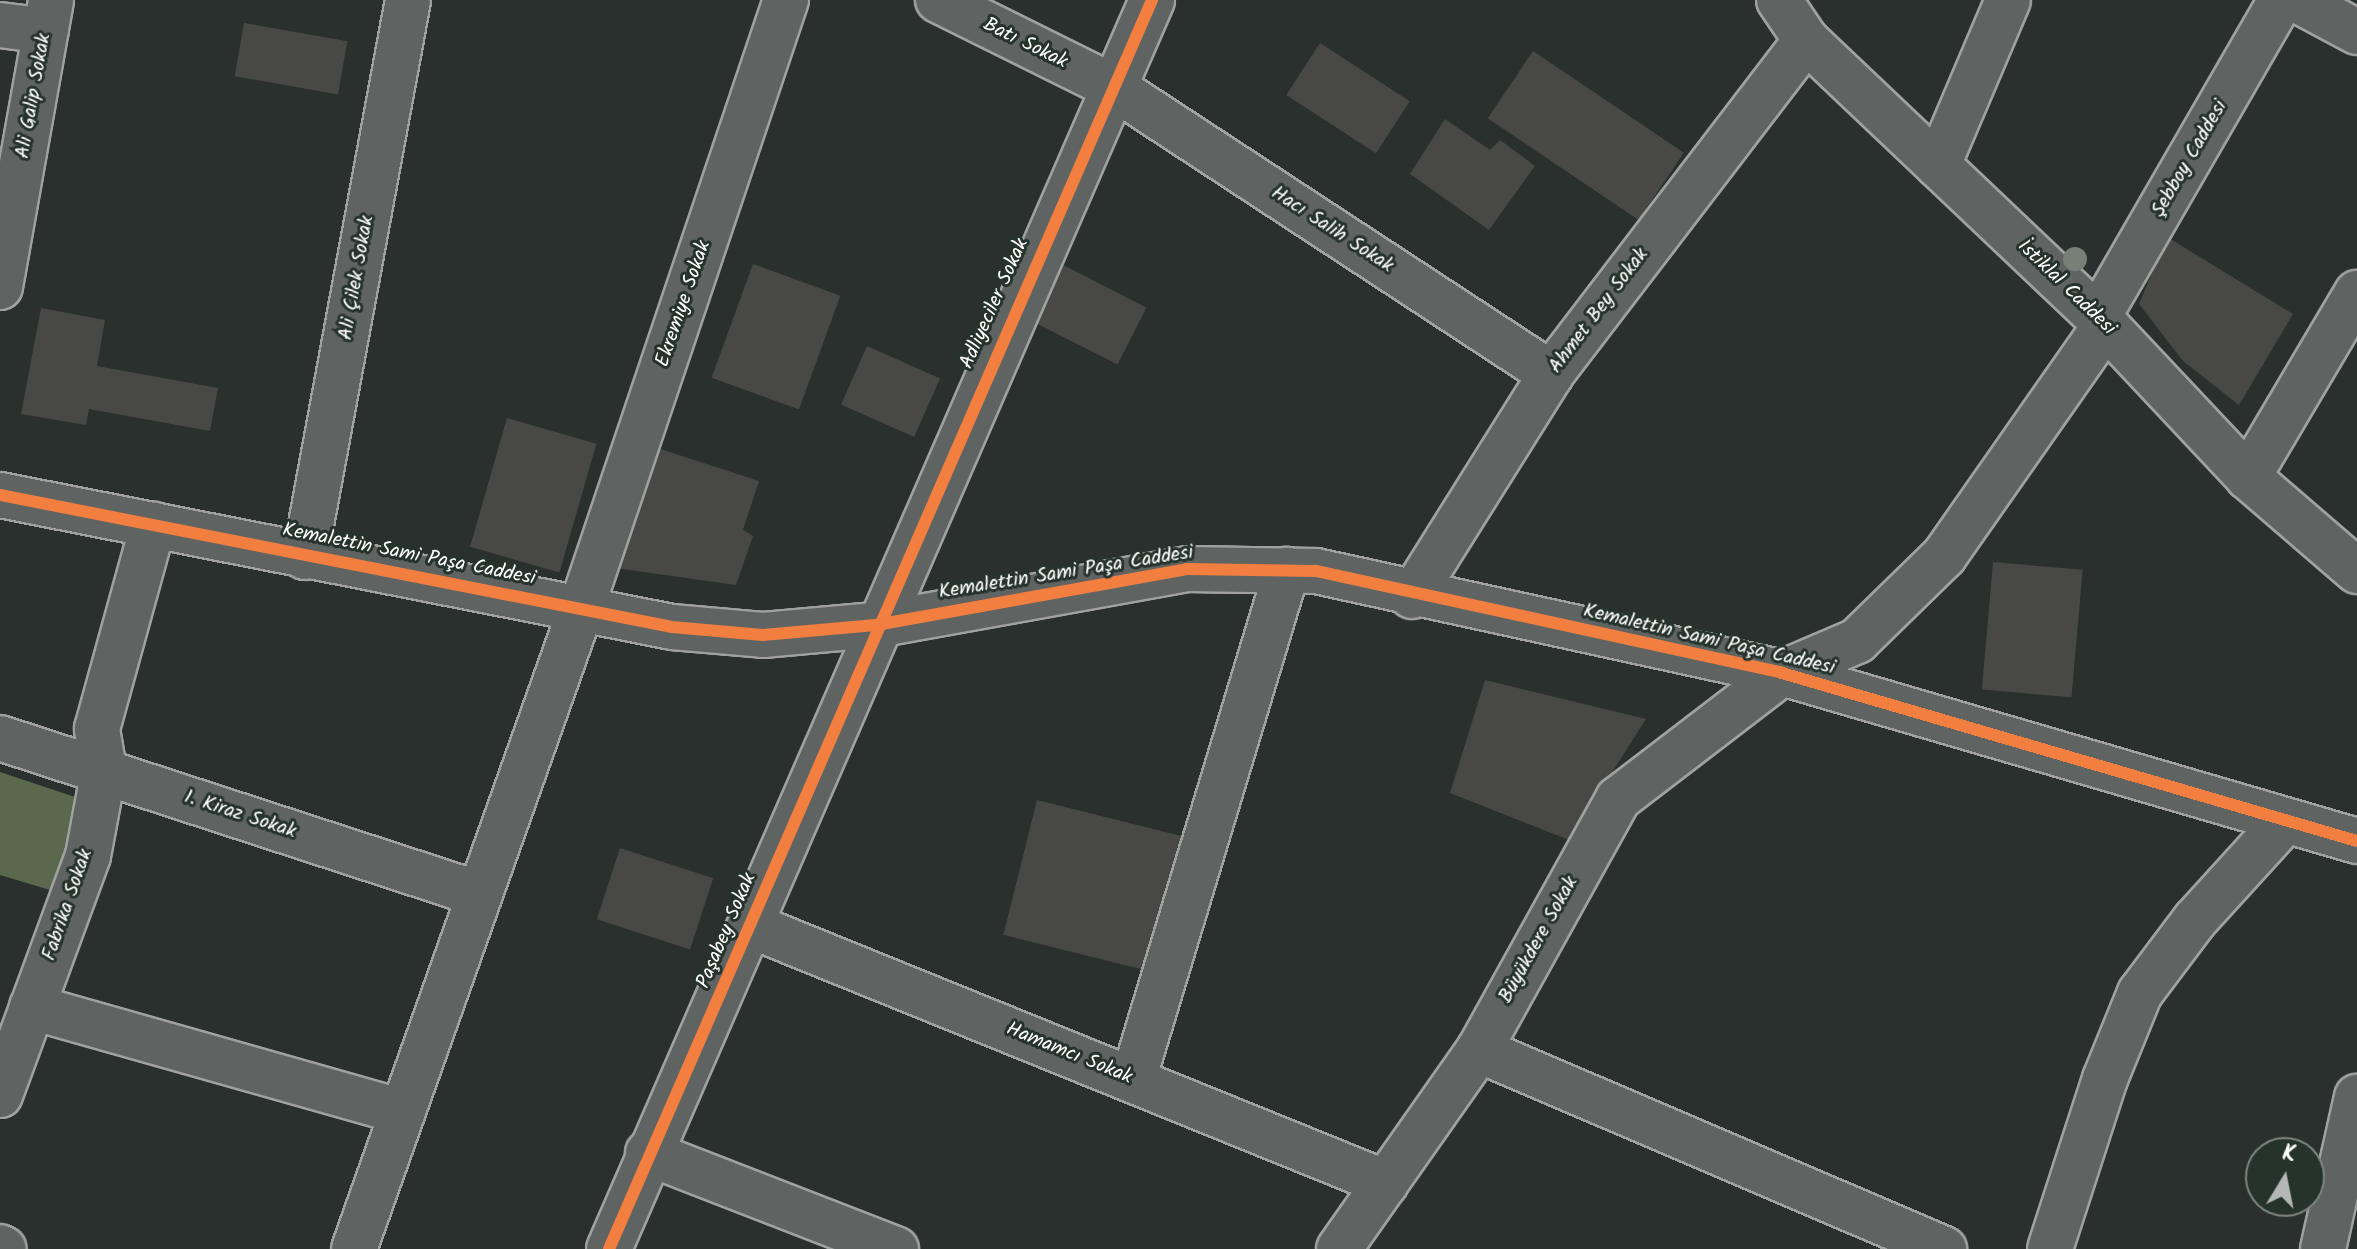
<!DOCTYPE html>
<html>
<head>
<meta charset="utf-8">
<style>
	body { margin:0 }
	#map { position:relative; width:2357px; height:1249px; overflow:hidden; background:#29302d; font-family:Kalam,sans-serif }
	div>[style] { position:absolute }
	.green>* { inset:0; background:#5a684d }
	.building>* { inset:0; background:#484946; transform-origin:0 0 }
	.roads { filter:drop-shadow(2px 0 #9fa2a0) drop-shadow(-2px 0 #9fa2a0) drop-shadow(0 2px #9fa2a0) drop-shadow(0 -2px #9fa2a0) }
	.minor>* { height:44px; margin:-22px; padding:0 22px; transform-origin:22px; border-radius:22px; background:#5f6362 }
	.major>* { height:44px; margin:-22px; padding:0 22px; transform-origin:22px; border-radius:22px; background:#5f6362 }
	.cycleway>* { height:12px; margin:-6px; padding:0 6px; transform-origin:6px; border-radius:6px; background:#f27e40 }
	.trees>* { width:24px; height:24px; margin:-12px; border-radius:50%; background:#787f76 }
	span { translate:-50% -50%; white-space:nowrap; text-align:center; line-height:1.15; -webkit-text-stroke:6px #26332d; paint-order:stroke }
	.street-label { font-size:20px; color:#fff }
	.north { position:absolute; left:2245px; top:1137px; width:80px; height:80px; box-sizing:border-box; background:#26332d; border:2px solid #7d8581; border-radius:50%; rotate:10deg; font-size:22px; font-weight:700; line-height:32px; text-align:center; color:#fff }
	.north::after { content:''; display:block; margin:auto; width:28px; height:36px; background:#b4b7b6; clip-path:polygon(50% 0,100% 100%,50% 72%,0 100%) }
</style>
</head>
<body>
<div id="map">
	<div class="green">
		<div style="clip-path:polygon(0 772px,84px 800px,60px 893px,0 875px)"></div>
	</div>
	<div class="building">
		<div style="left:244px;top:23px;width:105px;height:54px;rotate:10deg"></div>
		<div style="left:1320px;top:43px;width:107px;height:62px;rotate:33deg"></div>
		<div style="left:1533px;top:51px;width:182px;height:81px;rotate:34deg"></div>
		<div style="clip-path:polygon(1445px 119px,1490px 150px,1500px 140px,1535px 166px,1489px 230px,1410px 174px)"></div>
		<div style="clip-path:polygon(2167px 237px,2293px 314px,2239px 405px,2183px 361px,2139px 304px)"></div>
		<div style="left:753px;top:264px;width:93px;height:121px;rotate:20deg"></div>
		<div style="left:1061px;top:264px;width:96px;height:64px;rotate:27deg"></div>
		<div style="clip-path:polygon(41px 308px,105px 320px,97px 366px,218px 388px,210px 431px,89px 409px,86px 425px,21px 414px)"></div>
		<div style="left:867px;top:346px;width:80px;height:64px;rotate:24deg"></div>
		<div style="left:507px;top:418px;width:93px;height:134px;rotate:16deg"></div>
		<div style="clip-path:polygon(648px 445px,759px 481px,743px 530px,753px 536px,736px 585px,608px 567px)"></div>
		<div style="left:1993px;top:562px;width:90px;height:128px;rotate:5deg"></div>
		<div style="clip-path:polygon(1485px 680px,1646px 719px,1569px 840px,1450px 793px)"></div>
		<div style="left:1037px;top:800px;width:156px;height:139px;rotate:14deg"></div>
		<div style="left:620px;top:848px;width:98px;height:75px;rotate:18deg"></div>
	</div>
	<div class="roads">
		<div class="minor">
			<div style="left:938px;top:0;width:195px;rotate:26.4deg"></div>
			<div style="left:1113px;top:87px;width:524px;rotate:33.23deg"></div>
			<div style="left:2297px;top:0;width:68px;rotate:28.1deg"></div>
			<div style="left:0;top:25px;width:46px;rotate:7.4deg"></div>
			<div style="left:1938px;top:165px;width:179px;rotate:-67deg"></div>
			<div style="left:0;top:287px;width:291px;rotate:-79.9deg"></div>
			<div style="left:2098px;top:317px;width:366px;rotate:-60deg"></div>
			<div style="left:2248px;top:477px;width:214px;rotate:-59.4deg"></div>
			<div style="left:0;top:495px;width:685px;rotate:11.11deg"></div>
			<div style="left:672px;top:627px;width:91px;rotate:5deg"></div>
			<div style="left:763px;top:635px;width:113px;rotate:-5.1deg"></div>
			<div style="left:876px;top:625px;width:316px;rotate:-10.2deg"></div>
			<div style="left:1187px;top:569px;width:129px;rotate:0.9deg"></div>
			<div style="left:1316px;top:571px;width:477px;rotate:12.3deg"></div>
			<div style="left:1782px;top:673px;width:599px;rotate:16.29deg"></div>
			<div style="left:305px;top:557px;width:566px;rotate:-79.52deg"></div>
			<div style="left:1412px;top:596px;width:262px;rotate:-57.9deg"></div>
			<div style="left:1551px;top:374px;width:420px;rotate:-52.6deg"></div>
			<div style="left:0;top:738px;width:504px;rotate:18.04deg"></div>
			<div style="left:752px;top:926px;width:684px;rotate:22.07deg"></div>
			<div style="left:32px;top:1007px;width:385px;rotate:15.8deg"></div>
			<div style="left:1479px;top:1050px;width:506px;rotate:23.17deg"></div>
			<div style="left:1133px;top:1080px;width:533px;rotate:-73.2deg"></div>
			<div style="left:0;top:1095px;width:255px;rotate:-69.8deg"></div>
			<div style="left:88px;top:856px;width:87px;rotate:-79.5deg"></div>
			<div style="left:104px;top:770px;width:42px;rotate:-99.7deg"></div>
			<div style="left:97px;top:729px;width:212px;rotate:-74.6deg"></div>
			<div style="left:648px;top:1153px;width:266px;rotate:21.2deg"></div>
			<div style="left:0;top:1247px;width:4px;rotate:27deg"></div>
			<div style="left:354px;top:1249px;width:679px;rotate:-70.47deg"></div>
			<div style="left:581px;top:609px;width:643px;rotate:-71.4deg"></div>
			<div style="left:609px;top:1249px;width:1362px;rotate:-66.5deg"></div>
			<div style="left:1339px;top:1249px;width:243px;rotate:-54.9deg"></div>
			<div style="left:1479px;top:1050px;width:287px;rotate:-61deg"></div>
			<div style="left:1618px;top:799px;width:207px;rotate:-37.5deg"></div>
			<div style="left:1782px;top:673px;width:82px;rotate:-23.1deg"></div>
			<div style="left:1857px;top:641px;width:122px;rotate:-44.3deg"></div>
			<div style="left:1944px;top:556px;width:282px;rotate:-55deg"></div>
			<div style="left:2050px;top:1249px;width:179px;rotate:-72.1deg"></div>
			<div style="left:2105px;top:1079px;width:93px;rotate:-67.9deg"></div>
			<div style="left:2140px;top:993px;width:91px;rotate:-53deg"></div>
			<div style="left:2195px;top:920px;width:134px;rotate:-47.7deg"></div>
			<div style="left:2323px;top:1249px;width:156px;rotate:-77.4deg"></div>
		</div>
		<div class="major">
			<div style="left:1779px;top:0;width:48px;rotate:56deg"></div>
			<div style="left:1806px;top:40px;width:402px;rotate:43.5deg"></div>
			<div style="left:2098px;top:317px;width:219px;rotate:46.8deg"></div>
			<div style="left:2248px;top:477px;width:144px;rotate:40.8deg"></div>
		</div>
	</div>
	<div class="cycleway">
		<div style="left:0;top:495px;width:685px;rotate:11.11deg"></div>
		<div style="left:672px;top:627px;width:91px;rotate:5deg"></div>
		<div style="left:763px;top:635px;width:113px;rotate:-5.1deg"></div>
		<div style="left:876px;top:625px;width:316px;rotate:-10.2deg"></div>
		<div style="left:1187px;top:569px;width:129px;rotate:0.9deg"></div>
		<div style="left:1316px;top:571px;width:477px;rotate:12.3deg"></div>
		<div style="left:1782px;top:673px;width:599px;rotate:16.29deg"></div>
		<div style="left:609px;top:1249px;width:1362px;rotate:-66.5deg"></div>
	</div>
	<div class="trees">
		<div style="left:2075px;top:259px"></div>
	</div>
	<div class="street-label">
		<span style="left:1025px;top:44px;rotate:26deg">Batı Sokak</span>
		<span style="left:34px;top:96px;rotate:-80deg">Ali Galip Sokak</span>
		<span style="left:2190px;top:159px;rotate:-60deg">Şebboy Caddesi</span>
		<span style="left:1332px;top:230px;rotate:33deg">Hacı Salih Sokak</span>
		<span style="left:357px;top:278px;rotate:-80deg">Ali Çilek Sokak</span>
		<span style="left:2066px;top:288px;rotate:44deg">İstiklal Caddesi</span>
		<span style="left:684px;top:304px;rotate:-71deg">Ekremiye Sokak</span>
		<span style="left:995px;top:304px;rotate:-66deg">Adliyeciler Sokak</span>
		<span style="left:1599px;top:311px;rotate:-53deg">Ahmet Bey Sokak</span>
		<span style="left:409px;top:555px;rotate:11deg">Kemalettin Sami Paşa Caddesi</span>
		<span style="left:1066px;top:573px;rotate:-9deg">Kemalettin Sami Paşa Caddesi</span>
		<span style="left:1709px;top:640px;rotate:13deg">Kemalettin Sami Paşa Caddesi</span>
		<span style="left:240px;top:815px;rotate:18deg">1. Kiraz Sokak</span>
		<span style="left:68px;top:905px;rotate:-71deg">Fabrika Sokak</span>
		<span style="left:727px;top:931px;rotate:-67deg">Paşabey Sokak</span>
		<span style="left:1539px;top:940px;rotate:-61deg">Büyükdere Sokak</span>
		<span style="left:1069px;top:1054px;rotate:22deg">Hamamcı Sokak</span>
	</div>
	<div class="north">K</div>
</div>
</body>
</html>
